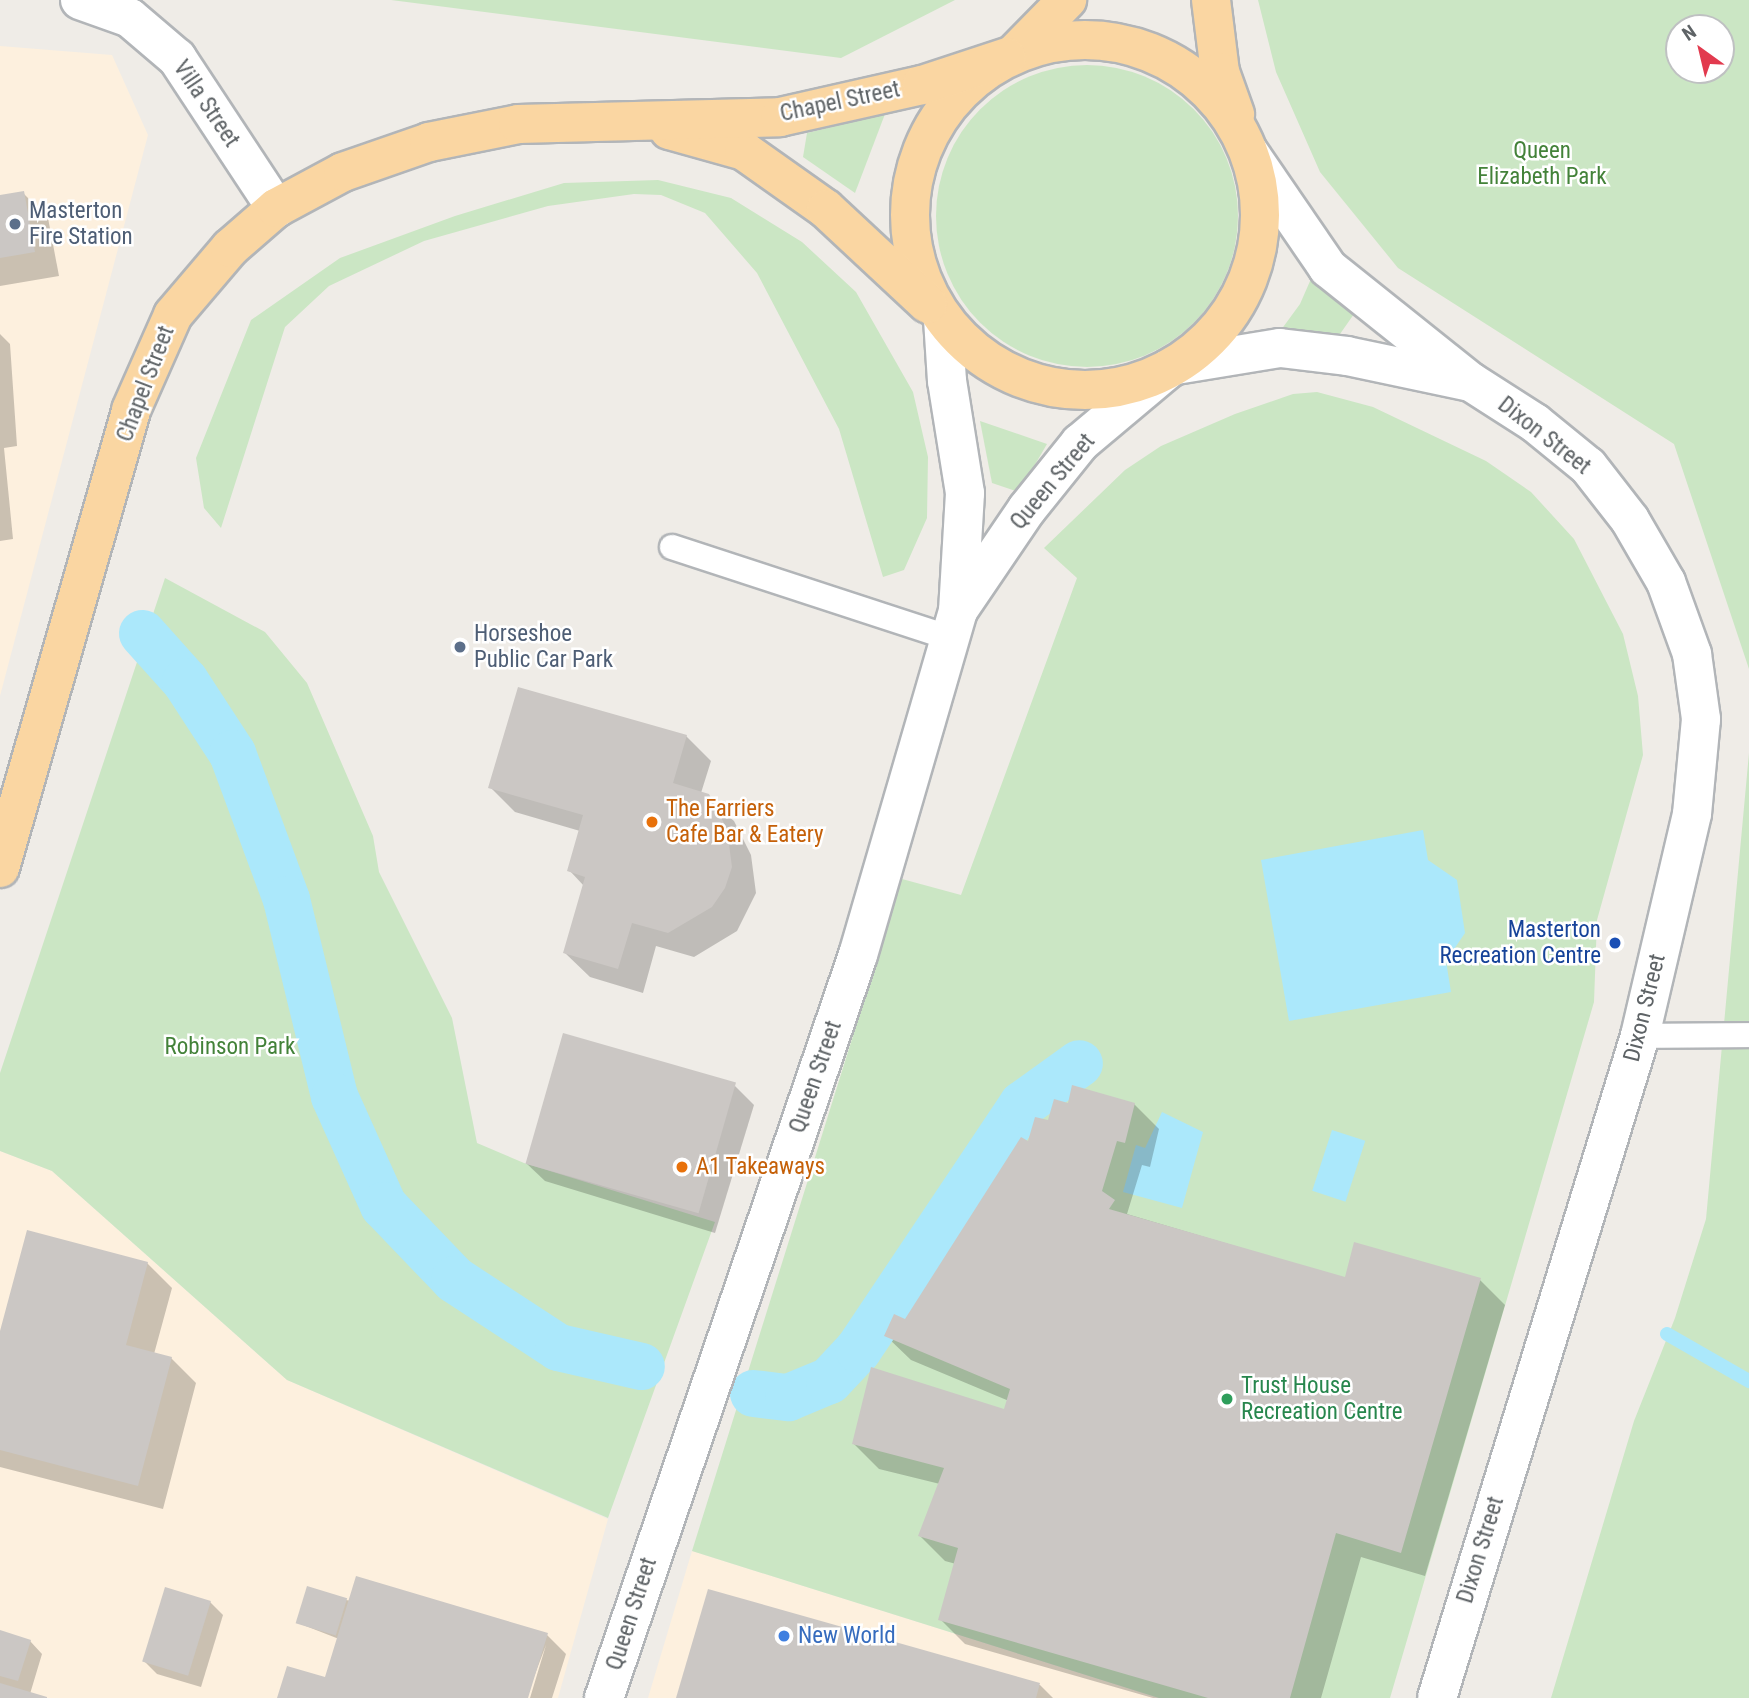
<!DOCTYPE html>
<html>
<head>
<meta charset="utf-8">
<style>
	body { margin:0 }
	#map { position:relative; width:1749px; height:1698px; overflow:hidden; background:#efece7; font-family:"Roboto Condensed",sans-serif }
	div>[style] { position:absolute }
	.commercial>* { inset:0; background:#fdf0de }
	.green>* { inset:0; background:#cbe6c4 }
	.round { border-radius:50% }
	.water>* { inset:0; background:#abe8fb; transform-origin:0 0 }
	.shadow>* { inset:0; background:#0003 }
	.stream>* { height:14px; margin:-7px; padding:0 7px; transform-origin:7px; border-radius:7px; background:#abe8fb }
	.canal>* { height:47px; margin:-23.5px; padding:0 23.5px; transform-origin:23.5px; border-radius:23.5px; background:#abe8fb }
	.building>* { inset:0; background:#cbc7c4; transform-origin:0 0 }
	.roads { filter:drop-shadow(2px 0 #b2b5b8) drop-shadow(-2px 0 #b2b5b8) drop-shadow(0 2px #b2b5b8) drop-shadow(0 -2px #b2b5b8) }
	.service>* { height:24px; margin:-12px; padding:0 12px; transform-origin:12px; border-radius:12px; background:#fff }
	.tertiary>* { height:38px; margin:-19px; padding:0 19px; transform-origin:19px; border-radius:19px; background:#fff }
	.secondary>* { height:38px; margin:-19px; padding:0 19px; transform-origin:19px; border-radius:19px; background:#fff }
	.trunk>* { height:38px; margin:-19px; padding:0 19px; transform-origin:19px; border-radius:19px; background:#fad6a2 }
	.trunk>.ring { margin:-19px; padding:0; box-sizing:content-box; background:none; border:38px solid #fad6a2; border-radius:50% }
	.dots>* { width:19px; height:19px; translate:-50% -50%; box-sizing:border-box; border:4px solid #fff; border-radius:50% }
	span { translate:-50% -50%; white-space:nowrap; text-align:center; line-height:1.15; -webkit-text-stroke:5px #fff; paint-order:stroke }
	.street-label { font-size:23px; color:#5e6366 }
	.park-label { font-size:23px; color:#438239 }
	.service-label { font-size:23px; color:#4e5e75 }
	.left { translate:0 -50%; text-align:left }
	.food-label { font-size:23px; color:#c56008 }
	.transit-label { font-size:23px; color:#164399 }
	.right { translate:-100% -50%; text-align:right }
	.leisure-label { font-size:23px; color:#27864d }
	.shop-label { font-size:23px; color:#366cbe }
	.north { position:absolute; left:1665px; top:14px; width:70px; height:70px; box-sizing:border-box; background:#fff; border:2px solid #bfc1c2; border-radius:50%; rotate:326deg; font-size:19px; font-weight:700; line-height:28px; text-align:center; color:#5e6366 }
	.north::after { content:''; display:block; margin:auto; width:24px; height:32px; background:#e23a4e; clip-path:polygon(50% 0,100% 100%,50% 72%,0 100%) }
</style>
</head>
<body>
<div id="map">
	<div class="commercial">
		<div style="clip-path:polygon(0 46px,112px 55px,148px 135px,0 696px)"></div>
		<div style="clip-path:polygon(0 1151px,52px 1171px,287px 1380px,608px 1519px,558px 1698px,0 1698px)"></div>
		<div style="clip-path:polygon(692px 1551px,1159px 1698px,648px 1698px)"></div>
	</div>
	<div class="green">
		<div style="clip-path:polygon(391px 0,955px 0,841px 58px)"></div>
		<div style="clip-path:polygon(evenodd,1258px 0,1749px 0,1749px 669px,1674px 444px,1398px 268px,1320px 172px,1276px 72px,1258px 0,1679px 28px,1721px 28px,1721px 70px,1679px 70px,1679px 28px)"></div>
		<div class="round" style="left:936px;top:65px;width:302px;height:302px"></div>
		<div style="clip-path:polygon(885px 114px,855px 193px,803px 157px,807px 133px)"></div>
		<div style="clip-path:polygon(658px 180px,731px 198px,802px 242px,856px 292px,913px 392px,928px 457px,927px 518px,904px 570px,883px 577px,839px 429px,757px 273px,705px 213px,661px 195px,634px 194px,548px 206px,424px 241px,329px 286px,285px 327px,221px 528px,204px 508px,196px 458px,251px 320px,340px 258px,455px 216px,564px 183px)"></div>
		<div style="clip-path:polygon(1314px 272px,1354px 314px,1340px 334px,1281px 330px,1300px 304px)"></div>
		<div style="clip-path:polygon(1317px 392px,1373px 407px,1486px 461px,1531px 492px,1574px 539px,1623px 634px,1638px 696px,1643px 755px,1597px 920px,1594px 1002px,1390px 1698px,1159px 1698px,692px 1551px,902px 879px,961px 895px,1077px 578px,1044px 548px,1125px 470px,1161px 446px,1235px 414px,1293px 394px)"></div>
		<div style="clip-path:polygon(980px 421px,1047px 444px,1019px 492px,992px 483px)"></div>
		<div style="clip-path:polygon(165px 578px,265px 632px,307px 683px,373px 836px,379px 872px,452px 1018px,477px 1143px,524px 1163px,715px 1222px,608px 1518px,287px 1380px,52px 1171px,0 1151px,0 1073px)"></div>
		<div style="clip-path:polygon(1749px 753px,1749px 1698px,1551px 1698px,1634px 1421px,1675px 1318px,1706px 1219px)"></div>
	</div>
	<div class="water">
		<div style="clip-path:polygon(1423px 830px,1428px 860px,1457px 880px,1465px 933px,1446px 961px,1451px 992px,1289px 1021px,1261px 860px)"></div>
		<div style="clip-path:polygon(1162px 1112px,1203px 1132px,1182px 1208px,1123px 1192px,1136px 1145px,1145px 1148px)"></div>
		<div style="left:1332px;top:1130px;width:35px;height:64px;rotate:18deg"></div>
	</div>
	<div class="shadow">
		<div style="clip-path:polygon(23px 193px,48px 218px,59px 276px,0 286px,0 197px)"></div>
		<div style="clip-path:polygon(0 334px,10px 344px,17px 446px,4px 448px,13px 539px,0 541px)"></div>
		<div style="clip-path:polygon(686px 736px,711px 761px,701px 793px,734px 821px,751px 855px,756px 893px,737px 931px,694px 957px,656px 946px,643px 993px,590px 977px,565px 953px,584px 886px,569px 870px,580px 831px,515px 812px,490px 787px)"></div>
		<div style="clip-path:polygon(735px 1086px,754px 1105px,715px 1233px,545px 1181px,526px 1163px)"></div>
		<div style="clip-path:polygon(1134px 1104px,1159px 1129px,1150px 1167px,1142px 1165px,1127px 1214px,1346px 1279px,1480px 1280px,1505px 1305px,1425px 1576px,1361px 1557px,1321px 1698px,1153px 1698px,965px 1644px,940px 1619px,956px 1564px,945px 1561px,920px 1536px,940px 1484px,879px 1469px,854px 1444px,1006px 1411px,1009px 1401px,911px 1360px,886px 1336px,905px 1321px,1029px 1144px,1050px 1122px,1069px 1106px)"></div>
		<div style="clip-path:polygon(147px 1263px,172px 1288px,154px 1354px,171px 1358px,196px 1383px,163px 1509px,0 1467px,0 1338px)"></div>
		<div style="clip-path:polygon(346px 1600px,547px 1635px,566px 1654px,552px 1698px,530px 1698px,546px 1645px,526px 1698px,279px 1698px,326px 1679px,339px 1639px,298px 1623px)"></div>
		<div style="clip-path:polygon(210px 1602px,223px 1615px,201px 1687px,157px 1674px,144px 1661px)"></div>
		<div style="clip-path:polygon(0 1632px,30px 1641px,42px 1654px,30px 1694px,43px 1698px,0 1698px)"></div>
		<div style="clip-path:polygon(1040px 1685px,1053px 1698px,678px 1698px)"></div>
	</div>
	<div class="stream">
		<div style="left:1667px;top:1334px;width:95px;rotate:29.8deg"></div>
	</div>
	<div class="canal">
		<div style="left:142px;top:633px;width:64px;rotate:48.1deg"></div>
		<div style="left:185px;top:681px;width:86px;rotate:56.9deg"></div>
		<div style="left:232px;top:753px;width:156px;rotate:69.7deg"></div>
		<div style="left:286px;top:899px;width:203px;rotate:76.3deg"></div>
		<div style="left:334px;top:1096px;width:120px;rotate:65.8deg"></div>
		<div style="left:383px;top:1205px;width:103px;rotate:46.2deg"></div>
		<div style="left:454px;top:1279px;width:124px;rotate:33.2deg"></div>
		<div style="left:558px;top:1347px;width:85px;rotate:12.9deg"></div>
		<div style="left:753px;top:1393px;width:35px;rotate:7deg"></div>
		<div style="left:788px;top:1397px;width:44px;rotate:-22.5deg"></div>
		<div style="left:829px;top:1380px;width:42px;rotate:-46.9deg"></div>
		<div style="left:858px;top:1349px;width:295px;rotate:-56.2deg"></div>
		<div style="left:1022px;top:1104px;width:70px;rotate:-35.7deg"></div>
	</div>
	<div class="building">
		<div style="clip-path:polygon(24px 191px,35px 252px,0 258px,0 195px)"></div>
		<div style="clip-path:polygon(518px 687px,687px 735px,673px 783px,709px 794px,727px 829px,732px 867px,725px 888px,712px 907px,668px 933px,632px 923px,618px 969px,563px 953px,585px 877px,567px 871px,583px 815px,488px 788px)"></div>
		<div style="left:563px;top:1033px;width:180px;height:136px;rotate:16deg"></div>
		<div style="clip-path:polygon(1072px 1085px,1135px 1103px,1125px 1143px,1117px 1141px,1102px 1191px,1115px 1200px,1109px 1209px,1345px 1277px,1354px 1242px,1481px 1278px,1401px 1553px,1336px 1533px,1290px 1698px,1208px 1698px,938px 1620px,958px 1548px,918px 1536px,944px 1468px,852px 1444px,871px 1367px,1004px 1409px,1010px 1389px,884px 1336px,894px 1314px,905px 1319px,1021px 1137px,1028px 1141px,1035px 1117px,1048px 1120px,1054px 1099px,1068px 1103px)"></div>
		<div style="clip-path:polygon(27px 1230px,148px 1262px,126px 1345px,172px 1357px,138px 1486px,0 1450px,0 1331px)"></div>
		<div style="clip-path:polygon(356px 1576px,548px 1633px,528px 1698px,277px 1698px,287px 1666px,325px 1677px)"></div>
		<div style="left:307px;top:1586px;width:42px;height:39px;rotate:17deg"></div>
		<div style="left:165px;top:1587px;width:48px;height:78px;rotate:17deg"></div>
		<div style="clip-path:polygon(708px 1589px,1040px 1683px,1036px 1698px,676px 1698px)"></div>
		<div style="clip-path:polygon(0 1630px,31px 1640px,18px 1681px,0 1676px)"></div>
		<div style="clip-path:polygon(0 1683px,47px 1697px,47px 1698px,0 1698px)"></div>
	</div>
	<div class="roads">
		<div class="service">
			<div style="left:672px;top:547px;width:293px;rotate:18.1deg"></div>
			<div style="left:1640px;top:1036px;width:109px;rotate:-0.5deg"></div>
		</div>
		<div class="tertiary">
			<div style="left:80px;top:0;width:53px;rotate:19.8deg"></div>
			<div style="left:130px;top:18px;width:62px;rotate:40.4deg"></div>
			<div style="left:177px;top:58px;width:180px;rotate:56.6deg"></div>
			<div style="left:959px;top:609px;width:121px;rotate:-55.8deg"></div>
			<div style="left:1027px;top:509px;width:85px;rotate:-51.2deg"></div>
			<div style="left:1080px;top:443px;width:114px;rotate:-40deg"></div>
			<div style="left:604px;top:1698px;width:785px;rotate:-71.13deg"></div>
			<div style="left:858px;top:955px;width:358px;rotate:-73.8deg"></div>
			<div style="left:958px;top:611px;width:118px;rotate:-86.6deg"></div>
			<div style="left:965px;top:493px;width:113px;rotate:-99.1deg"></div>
			<div style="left:947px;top:381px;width:62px;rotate:-93.7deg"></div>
		</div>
		<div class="secondary">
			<div style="left:1250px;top:154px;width:138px;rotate:55.6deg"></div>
			<div style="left:1328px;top:268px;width:183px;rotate:38.6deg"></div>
			<div style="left:1471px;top:382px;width:76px;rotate:32.6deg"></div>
			<div style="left:1535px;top:423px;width:68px;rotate:39.1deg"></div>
			<div style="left:1588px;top:466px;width:68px;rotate:52.1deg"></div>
			<div style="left:1630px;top:520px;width:72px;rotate:59.9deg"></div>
			<div style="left:1666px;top:582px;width:77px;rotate:70.1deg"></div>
			<div style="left:1692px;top:654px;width:66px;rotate:82.1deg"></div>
			<div style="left:1701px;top:719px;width:95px;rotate:95.4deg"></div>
			<div style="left:1692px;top:814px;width:228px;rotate:103.2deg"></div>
			<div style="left:1640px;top:1036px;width:692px;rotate:107.05deg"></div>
			<div style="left:1176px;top:365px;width:105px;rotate:-9.3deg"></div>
			<div style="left:1280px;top:348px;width:67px;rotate:6.8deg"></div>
			<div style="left:1347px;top:356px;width:122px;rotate:11.9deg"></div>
		</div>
		<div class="trunk">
			<div style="left:1211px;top:0;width:73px;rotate:82.9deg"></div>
			<div style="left:1220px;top:72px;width:45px;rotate:70.3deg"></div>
			<div class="ring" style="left:910px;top:40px;width:312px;height:312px"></div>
			<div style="left:1014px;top:54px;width:76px;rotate:-45.5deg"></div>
			<div style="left:669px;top:130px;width:78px;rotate:15.6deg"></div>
			<div style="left:744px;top:151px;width:100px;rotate:35.3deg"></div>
			<div style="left:826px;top:209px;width:139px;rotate:43deg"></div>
			<div style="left:0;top:868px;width:476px;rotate:-74deg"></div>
			<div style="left:131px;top:410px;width:104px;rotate:-66.1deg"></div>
			<div style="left:173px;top:315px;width:88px;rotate:-49.6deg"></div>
			<div style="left:230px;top:248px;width:61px;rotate:-41deg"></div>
			<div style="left:276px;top:208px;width:76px;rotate:-28.2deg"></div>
			<div style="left:343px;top:172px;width:91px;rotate:-19.2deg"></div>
			<div style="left:429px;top:142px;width:91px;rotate:-11.4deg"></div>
			<div style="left:518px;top:124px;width:262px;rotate:-1.5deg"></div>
			<div style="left:780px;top:117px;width:146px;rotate:-12.7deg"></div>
			<div style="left:922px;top:85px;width:89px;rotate:-18.2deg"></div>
		</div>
	</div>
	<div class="dots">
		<div style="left:15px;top:224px;background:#5c6f8a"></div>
		<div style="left:460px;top:647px;background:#5c6f8a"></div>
		<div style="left:652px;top:822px;background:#e8710a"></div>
		<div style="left:1615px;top:943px;background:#1a4fb4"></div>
		<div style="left:682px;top:1167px;background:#e8710a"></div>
		<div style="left:1227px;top:1399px;background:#2e9e5b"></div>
		<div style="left:784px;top:1636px;background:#3f7fe0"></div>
	</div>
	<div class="street-label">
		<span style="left:840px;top:102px;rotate:-12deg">Chapel Street</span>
		<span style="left:206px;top:104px;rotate:56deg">Villa Street</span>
		<span style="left:146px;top:384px;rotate:-69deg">Chapel Street</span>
		<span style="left:1544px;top:436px;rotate:38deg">Dixon Street</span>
		<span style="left:1053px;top:482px;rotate:-50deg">Queen Street</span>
		<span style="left:1645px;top:1008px;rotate:-76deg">Dixon Street</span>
		<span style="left:816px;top:1077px;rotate:-71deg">Queen Street</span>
		<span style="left:1481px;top:1550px;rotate:-73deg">Dixon Street</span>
		<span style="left:632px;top:1614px;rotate:-72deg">Queen Street</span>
	</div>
	<div class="park-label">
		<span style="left:1542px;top:164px">Queen<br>Elizabeth Park</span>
		<span style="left:230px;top:1047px">Robinson Park</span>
	</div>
	<div class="service-label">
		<span class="left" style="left:29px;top:224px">Masterton<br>Fire Station</span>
		<span class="left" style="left:474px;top:647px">Horseshoe<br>Public Car Park</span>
	</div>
	<div class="food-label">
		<span class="left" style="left:666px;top:822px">The Farriers<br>Cafe Bar &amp; Eatery</span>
		<span class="left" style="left:696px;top:1167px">A1 Takeaways</span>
	</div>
	<div class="transit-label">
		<span class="right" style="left:1601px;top:943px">Masterton<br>Recreation Centre</span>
	</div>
	<div class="leisure-label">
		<span class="left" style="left:1241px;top:1399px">Trust House<br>Recreation Centre</span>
	</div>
	<div class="shop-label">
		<span class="left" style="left:798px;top:1636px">New World</span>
	</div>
	<div class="north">N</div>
</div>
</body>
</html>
